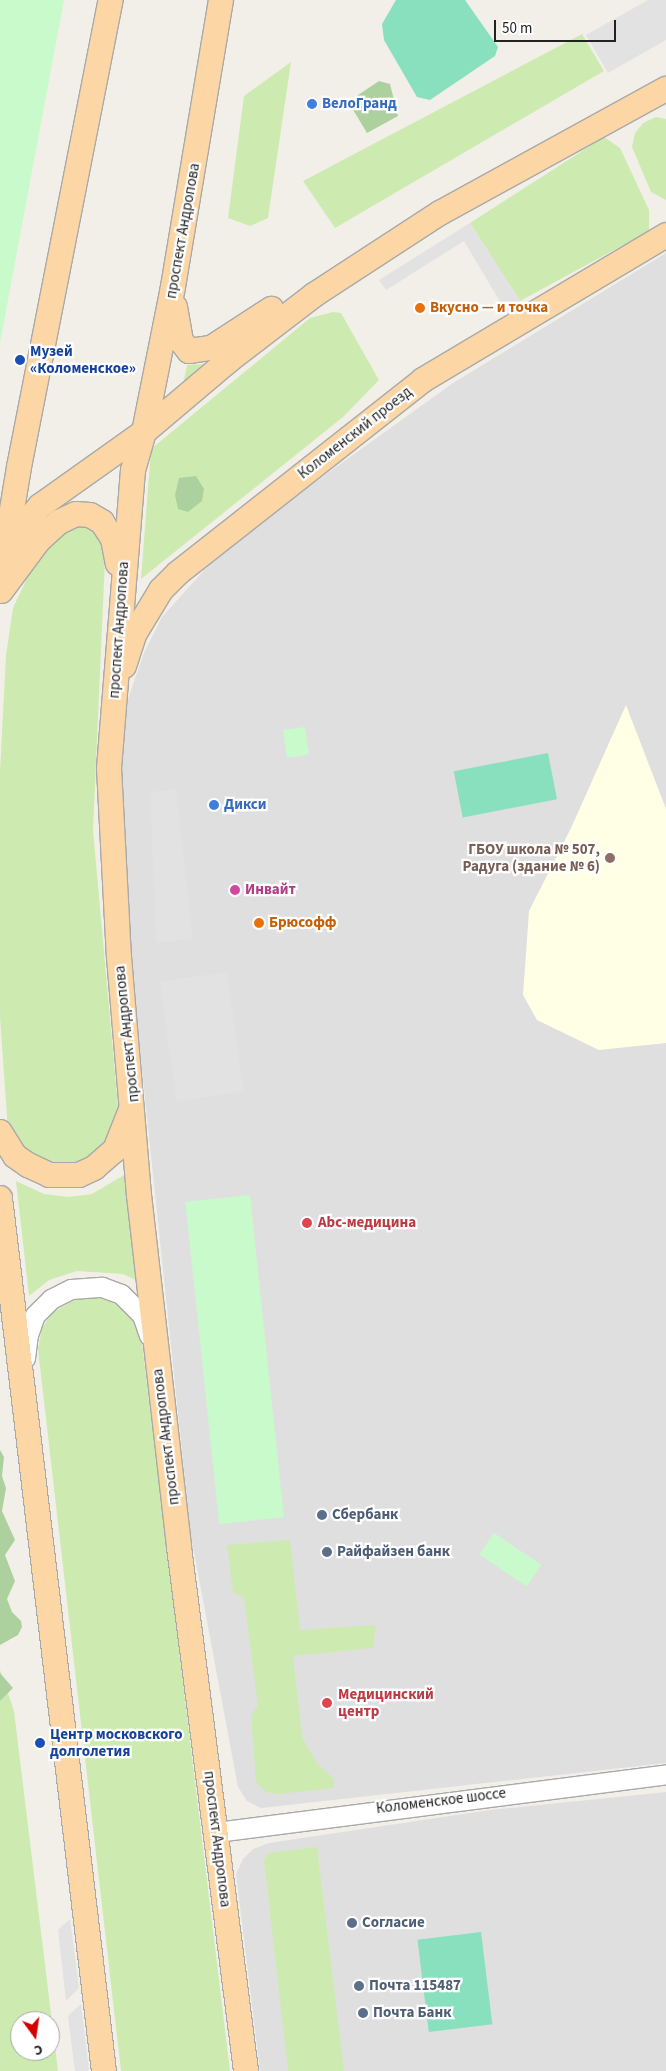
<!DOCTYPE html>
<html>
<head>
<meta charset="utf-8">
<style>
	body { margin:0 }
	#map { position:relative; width:666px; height:2071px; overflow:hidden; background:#f2efe9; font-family:"Source Sans 3",sans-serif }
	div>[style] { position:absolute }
	.residential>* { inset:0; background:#e0dfdf }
	.education>* { inset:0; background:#ffffe5 }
	.grass>* { inset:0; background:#cdebb0 }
	.forest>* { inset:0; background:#add19e }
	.park>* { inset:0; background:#c8facc; transform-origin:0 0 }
	.pitch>* { inset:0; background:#88e0be; transform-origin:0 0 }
	.parking>* { inset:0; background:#e2e2e2; transform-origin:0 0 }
	.roads { filter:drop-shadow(1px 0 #a9a9a9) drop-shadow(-1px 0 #a9a9a9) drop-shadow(0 1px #a9a9a9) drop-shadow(0 -1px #a9a9a9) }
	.minor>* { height:19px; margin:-9.5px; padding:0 9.5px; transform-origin:9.5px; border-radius:9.5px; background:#fff }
	.major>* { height:24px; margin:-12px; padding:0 12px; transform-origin:12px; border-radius:12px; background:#fcd6a4 }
	.dots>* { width:14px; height:14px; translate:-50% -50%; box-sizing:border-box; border:2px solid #fff; border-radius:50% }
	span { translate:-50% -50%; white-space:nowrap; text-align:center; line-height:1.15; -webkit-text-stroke:4.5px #fff; paint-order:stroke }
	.shop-label { font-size:15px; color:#366cbe; font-weight:700 }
	.left { translate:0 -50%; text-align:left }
	.street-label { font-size:15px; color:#222 }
	.food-label { font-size:15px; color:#c56008; font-weight:700 }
	.transit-label { font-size:15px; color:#164399; font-weight:700 }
	.education-label { font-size:15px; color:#785e54; font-weight:700 }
	.right { translate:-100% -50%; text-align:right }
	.hotel-label { font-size:15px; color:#b23c85; font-weight:700 }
	.health-label { font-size:15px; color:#be3a42; font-weight:700 }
	.service-label { font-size:15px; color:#4e5e75; font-weight:700 }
	.north { position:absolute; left:10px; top:2011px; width:50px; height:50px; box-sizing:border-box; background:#fff; border:1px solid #a7a7a7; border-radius:50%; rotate:166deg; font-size:14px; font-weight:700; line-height:20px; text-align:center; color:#222 }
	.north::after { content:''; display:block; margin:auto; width:18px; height:22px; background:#d40000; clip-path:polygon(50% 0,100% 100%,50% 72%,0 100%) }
	.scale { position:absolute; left:494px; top:20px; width:122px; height:22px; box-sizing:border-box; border:2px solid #222; border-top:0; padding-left:6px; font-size:15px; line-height:18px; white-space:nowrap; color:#222; -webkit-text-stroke:4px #fff; paint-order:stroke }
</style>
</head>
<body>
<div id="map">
	<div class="residential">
		<div style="clip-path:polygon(666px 253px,666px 1763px,261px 1808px,247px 1801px,238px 1787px,191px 1536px,127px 927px,121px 814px,123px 738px,128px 699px,144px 653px,162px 617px,225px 547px,453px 383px)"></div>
		<div style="clip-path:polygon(666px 1792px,666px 2071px,260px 2071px,236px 1874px,243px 1859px,253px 1849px,269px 1843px,490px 1810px)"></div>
	</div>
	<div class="education">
		<div style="clip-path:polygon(626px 705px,666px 809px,666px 1043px,599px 1050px,537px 1020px,523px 995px,529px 911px,571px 828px)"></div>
	</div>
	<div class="grass">
		<div style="clip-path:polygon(582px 34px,604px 71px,335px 228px,303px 181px)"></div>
		<div style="clip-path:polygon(291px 62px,268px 218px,250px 226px,228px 218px,244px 96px)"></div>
		<div style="clip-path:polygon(656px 117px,666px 119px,666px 200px,651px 192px,632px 147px,635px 133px,643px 123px)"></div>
		<div style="clip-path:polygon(604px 137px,620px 148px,649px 210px,649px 231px,520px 301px,470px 223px)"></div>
		<div style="clip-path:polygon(333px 312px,341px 313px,379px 380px,343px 417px,141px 579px,151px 449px,310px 318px)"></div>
		<div style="clip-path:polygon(204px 364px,192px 379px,184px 380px,187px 365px)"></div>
		<div style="clip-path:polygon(70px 526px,93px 526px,103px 538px,105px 560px,93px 830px,119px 1118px,117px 1130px,86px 1163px,57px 1166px,26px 1156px,8px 1131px,0 1017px,0 772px,6px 655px,13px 608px,35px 561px)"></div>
		<div style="clip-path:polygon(129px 1172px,138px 1281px,123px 1274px,77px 1271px,49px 1280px,29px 1296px,16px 1181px,44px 1194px,69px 1197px,92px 1194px)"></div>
		<div style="clip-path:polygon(80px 1297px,98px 1297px,121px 1306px,134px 1319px,141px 1335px,230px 2071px,121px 2071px,38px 1349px,42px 1328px,52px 1313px)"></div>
		<div style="clip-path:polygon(290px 1540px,300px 1630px,376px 1625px,373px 1648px,293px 1656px,302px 1737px,316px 1762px,334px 1779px,334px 1788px,279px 1794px,266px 1792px,256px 1782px,251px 1715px,258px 1706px,244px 1598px,233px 1592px,227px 1545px)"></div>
		<div style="clip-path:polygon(evenodd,0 1670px,14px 1711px,58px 2071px,0 2071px,0 1670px,20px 2021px,50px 2021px,50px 2051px,20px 2051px,20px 2021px)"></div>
		<div style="clip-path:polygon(317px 1847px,344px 2071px,288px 2071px,264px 1860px,268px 1853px)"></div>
	</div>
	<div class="forest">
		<div style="clip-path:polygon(379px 81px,390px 84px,398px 116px,367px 133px,352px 108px,355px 97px)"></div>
		<div style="clip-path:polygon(196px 476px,204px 489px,202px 501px,188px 512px,178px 509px,175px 495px,179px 478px)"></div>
		<div style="clip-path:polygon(0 1450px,4px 1457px,2px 1476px,6px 1488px,2px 1511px,15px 1540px,5px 1555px,15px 1581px,7px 1599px,12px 1612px,21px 1621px,22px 1627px,18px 1635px,0 1645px)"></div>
		<div style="clip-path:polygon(0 1673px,13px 1688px,0 1701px)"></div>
	</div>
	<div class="park">
		<div style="clip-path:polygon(0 0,64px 0,0 343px)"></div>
		<div style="left:305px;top:727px;width:28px;height:22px;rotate:82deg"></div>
		<div style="left:250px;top:1195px;width:324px;height:65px;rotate:84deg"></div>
		<div style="left:494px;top:1533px;width:57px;height:26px;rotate:34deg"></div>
	</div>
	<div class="pitch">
		<div style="clip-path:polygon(396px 0,465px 0,498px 47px,495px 56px,430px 100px,417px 97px,384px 40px,382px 24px)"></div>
		<div style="left:548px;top:753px;width:47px;height:96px;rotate:79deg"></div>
		<div style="left:481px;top:1932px;width:93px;height:64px;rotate:83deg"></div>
	</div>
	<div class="parking">
		<div style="clip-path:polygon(648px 0,666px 0,666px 40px,608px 73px,586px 35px)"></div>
		<div style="clip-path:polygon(470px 223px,520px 301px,505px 310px,464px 241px,386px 290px,379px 280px)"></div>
		<div style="clip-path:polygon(176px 789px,193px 939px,156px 943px,150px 792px)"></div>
		<div style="left:227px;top:972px;width:121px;height:68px;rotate:82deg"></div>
		<div style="clip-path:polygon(70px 1919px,79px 1988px,66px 2001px,58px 1930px)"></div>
		<div style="clip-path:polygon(81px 2004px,89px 2071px,75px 2071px,68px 2016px)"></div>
	</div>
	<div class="roads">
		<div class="minor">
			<div style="left:25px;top:1358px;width:23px;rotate:-83deg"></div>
			<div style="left:28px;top:1335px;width:21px;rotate:-71deg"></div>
			<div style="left:35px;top:1315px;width:23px;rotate:-45deg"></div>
			<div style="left:51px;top:1299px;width:22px;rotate:-27deg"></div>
			<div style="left:71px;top:1289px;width:31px;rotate:-4deg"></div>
			<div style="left:102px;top:1287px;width:20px;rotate:20deg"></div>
			<div style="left:121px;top:1294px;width:30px;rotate:45deg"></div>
			<div style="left:142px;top:1315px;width:21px;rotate:71deg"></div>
			<div style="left:216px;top:1832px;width:454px;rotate:-7.3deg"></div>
		</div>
		<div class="major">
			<div style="left:221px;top:0;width:291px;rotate:99.5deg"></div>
			<div style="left:173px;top:287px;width:148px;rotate:101.3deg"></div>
			<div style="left:144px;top:432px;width:40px;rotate:106deg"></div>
			<div style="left:133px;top:470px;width:299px;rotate:94.6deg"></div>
			<div style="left:109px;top:768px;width:189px;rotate:87deg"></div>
			<div style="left:119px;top:957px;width:239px;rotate:85.2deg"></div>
			<div style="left:139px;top:1195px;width:354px;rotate:83.5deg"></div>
			<div style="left:179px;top:1547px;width:528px;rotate:82.71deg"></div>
			<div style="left:175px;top:307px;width:35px;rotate:80deg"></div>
			<div style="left:181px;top:341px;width:13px;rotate:51deg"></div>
			<div style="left:189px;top:351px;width:22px;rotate:-8deg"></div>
			<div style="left:211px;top:348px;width:72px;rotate:-33deg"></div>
			<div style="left:6px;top:547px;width:53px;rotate:-50.3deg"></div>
			<div style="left:40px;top:506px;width:128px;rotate:-35.4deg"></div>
			<div style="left:144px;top:432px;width:110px;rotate:-40.2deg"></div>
			<div style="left:228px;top:361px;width:108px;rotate:-37.5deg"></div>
			<div style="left:314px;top:295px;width:150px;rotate:-33.1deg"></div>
			<div style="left:440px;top:213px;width:258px;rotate:-28.8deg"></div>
			<div style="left:0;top:582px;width:117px;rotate:-80.6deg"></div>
			<div style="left:19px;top:467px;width:476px;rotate:-78.9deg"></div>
			<div style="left:1px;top:591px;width:64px;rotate:-53.3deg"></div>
			<div style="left:39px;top:540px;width:27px;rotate:-42deg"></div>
			<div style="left:59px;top:522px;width:19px;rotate:-25deg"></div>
			<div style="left:76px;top:514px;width:14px;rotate:4deg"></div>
			<div style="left:90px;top:515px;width:14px;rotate:30deg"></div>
			<div style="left:102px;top:522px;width:20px;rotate:57deg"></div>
			<div style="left:113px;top:539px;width:25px;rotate:79deg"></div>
			<div style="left:124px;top:666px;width:35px;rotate:-72deg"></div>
			<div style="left:135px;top:633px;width:50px;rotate:-58.8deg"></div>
			<div style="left:161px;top:590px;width:24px;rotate:-45deg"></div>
			<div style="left:178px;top:573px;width:312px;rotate:-38.2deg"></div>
			<div style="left:423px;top:380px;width:283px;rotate:-30.8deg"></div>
			<div style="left:0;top:1132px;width:28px;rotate:58deg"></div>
			<div style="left:15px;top:1156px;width:16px;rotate:35deg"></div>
			<div style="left:28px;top:1165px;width:23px;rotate:25deg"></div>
			<div style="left:49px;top:1175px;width:30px"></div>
			<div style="left:79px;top:1175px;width:17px;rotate:-25deg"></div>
			<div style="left:94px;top:1168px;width:28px;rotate:-41deg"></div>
			<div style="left:115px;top:1150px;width:41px;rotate:-68.5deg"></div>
			<div style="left:0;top:1198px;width:879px;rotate:83.21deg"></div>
		</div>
	</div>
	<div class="dots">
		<div style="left:312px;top:104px;background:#3f7fe0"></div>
		<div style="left:420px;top:308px;background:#e8710a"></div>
		<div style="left:20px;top:360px;background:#1a4fb4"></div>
		<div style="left:214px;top:805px;background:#3f7fe0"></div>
		<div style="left:610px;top:858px;background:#8d6e63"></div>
		<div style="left:235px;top:890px;background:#d1479c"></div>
		<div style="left:259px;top:923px;background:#e8710a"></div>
		<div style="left:307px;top:1223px;background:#e0444e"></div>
		<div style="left:322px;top:1515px;background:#5c6f8a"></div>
		<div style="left:327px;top:1552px;background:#5c6f8a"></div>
		<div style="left:327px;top:1703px;background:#e0444e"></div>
		<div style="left:40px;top:1743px;background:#1a4fb4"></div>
		<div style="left:352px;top:1923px;background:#5c6f8a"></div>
		<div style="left:359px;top:1986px;background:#5c6f8a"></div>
		<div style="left:363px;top:2013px;background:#5c6f8a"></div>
	</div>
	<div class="shop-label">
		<span class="left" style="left:322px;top:104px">ВелоГранд</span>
		<span class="left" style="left:224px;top:805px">Дикси</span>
	</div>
	<div class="street-label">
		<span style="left:183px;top:231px;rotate:-80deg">проспект Андропова</span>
		<span style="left:355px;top:433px;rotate:-38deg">Коломенский проезд</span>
		<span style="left:119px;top:630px;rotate:-86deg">проспект Андропова</span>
		<span style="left:127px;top:1034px;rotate:-96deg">проспект Андропова</span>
		<span style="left:166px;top:1437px;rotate:-97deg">проспект Андропова</span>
		<span style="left:441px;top:1801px;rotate:-7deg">Коломенское шоссе</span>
		<span style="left:217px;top:1839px;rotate:83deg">проспект Андропова</span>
	</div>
	<div class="food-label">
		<span class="left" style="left:430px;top:308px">Вкусно — и точка</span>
		<span class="left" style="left:269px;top:923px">Брюсофф</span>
	</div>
	<div class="transit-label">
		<span class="left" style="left:30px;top:360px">Музей<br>«Коломенское»</span>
		<span class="left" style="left:50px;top:1743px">Центр московского<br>долголетия</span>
	</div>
	<div class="education-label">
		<span class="right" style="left:600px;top:858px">ГБОУ школа № 507,<br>Радуга (здание № 6)</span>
	</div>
	<div class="hotel-label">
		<span class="left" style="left:245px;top:890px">Инвайт</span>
	</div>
	<div class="health-label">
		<span class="left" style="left:318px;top:1223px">Abc-медицина</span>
		<span class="left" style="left:338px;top:1703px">Медицинский<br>центр</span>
	</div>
	<div class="service-label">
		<span class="left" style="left:332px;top:1515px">Сбербанк</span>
		<span class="left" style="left:337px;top:1552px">Райфайзен банк</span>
		<span class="left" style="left:362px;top:1923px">Согласие</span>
		<span class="left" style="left:369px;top:1986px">Почта 115487</span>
		<span class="left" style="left:373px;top:2013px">Почта Банк</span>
	</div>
	<div class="north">С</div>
	<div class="scale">50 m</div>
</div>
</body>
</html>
